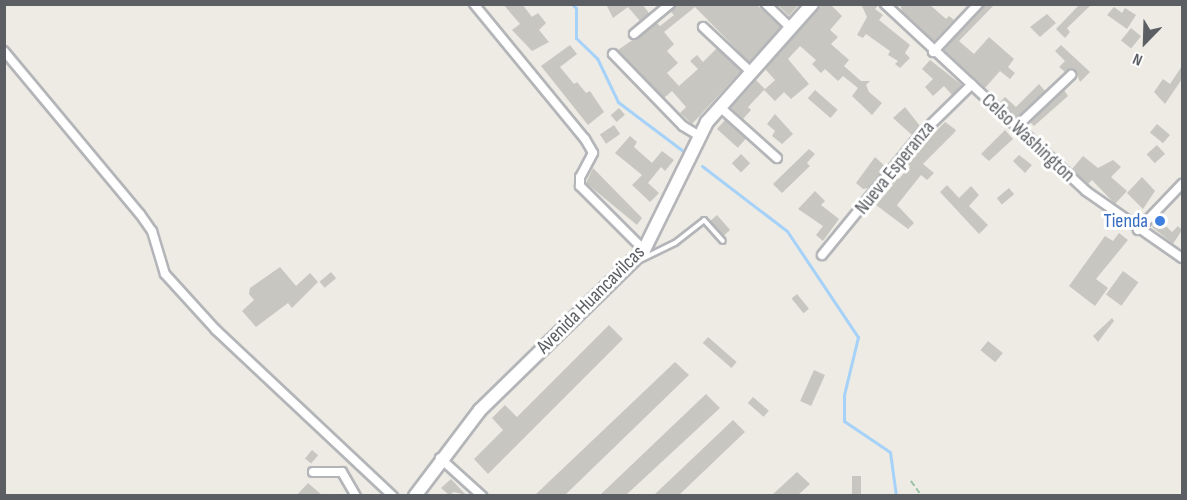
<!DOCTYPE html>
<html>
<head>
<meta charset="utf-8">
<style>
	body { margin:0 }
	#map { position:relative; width:1187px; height:500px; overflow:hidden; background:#edebe3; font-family:"Sofia Sans Condensed",sans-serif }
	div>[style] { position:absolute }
	.stream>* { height:3px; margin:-1.5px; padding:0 1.5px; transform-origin:1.5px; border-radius:1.5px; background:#a6d2fa }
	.building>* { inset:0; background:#c8c6c0; transform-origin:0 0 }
	.path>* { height:1.5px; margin-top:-0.75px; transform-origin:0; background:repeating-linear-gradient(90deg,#9bc3a8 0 6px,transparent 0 9px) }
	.roads { filter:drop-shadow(2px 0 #b3b5b9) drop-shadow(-2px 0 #b3b5b9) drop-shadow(0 2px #b3b5b9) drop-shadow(0 -2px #b3b5b9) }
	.lane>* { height:4px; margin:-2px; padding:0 2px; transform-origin:2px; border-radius:2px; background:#fff }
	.street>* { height:8px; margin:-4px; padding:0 4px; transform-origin:4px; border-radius:4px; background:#fff }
	.secondary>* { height:12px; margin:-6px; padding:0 6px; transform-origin:6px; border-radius:6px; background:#fff }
	.dots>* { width:16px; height:16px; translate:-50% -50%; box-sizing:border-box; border:3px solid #fff; border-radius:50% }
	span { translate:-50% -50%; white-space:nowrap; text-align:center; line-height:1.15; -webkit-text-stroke:6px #fff; paint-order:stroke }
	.street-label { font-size:20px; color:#5b5e63 }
	.shop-label { font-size:20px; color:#366cbe }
	.right { translate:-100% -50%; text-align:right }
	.frame { position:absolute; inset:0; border:6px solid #5b5e63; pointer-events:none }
	.north { position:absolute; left:1115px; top:12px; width:60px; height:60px; -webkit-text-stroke:4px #fff; paint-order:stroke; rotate:203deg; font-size:16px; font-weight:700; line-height:24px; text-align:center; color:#5b5e63 }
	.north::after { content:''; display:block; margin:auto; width:21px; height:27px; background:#5b5e63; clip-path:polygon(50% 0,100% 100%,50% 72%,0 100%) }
</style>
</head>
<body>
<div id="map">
	<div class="stream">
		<div style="left:572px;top:4px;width:6px;rotate:45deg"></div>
		<div style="left:576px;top:8px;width:30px;rotate:90deg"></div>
		<div style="left:576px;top:38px;width:29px;rotate:44deg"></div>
		<div style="left:597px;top:58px;width:49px;rotate:64.5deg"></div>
		<div style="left:618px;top:102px;width:86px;rotate:37deg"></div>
		<div style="left:702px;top:166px;width:107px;rotate:37.4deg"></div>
		<div style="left:787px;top:231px;width:128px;rotate:56.2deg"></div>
		<div style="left:858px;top:337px;width:60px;rotate:103.6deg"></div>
		<div style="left:844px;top:395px;width:26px;rotate:90deg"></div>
		<div style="left:844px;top:421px;width:55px;rotate:34deg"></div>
		<div style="left:890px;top:452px;width:44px;rotate:82.2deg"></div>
	</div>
	<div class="building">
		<div style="clip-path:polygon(503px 4px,522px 4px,532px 17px,538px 13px,546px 23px,539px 30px,549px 42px,532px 51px,512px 30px,520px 24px)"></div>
		<div style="clip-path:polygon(606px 4px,642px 4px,649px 13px,640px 21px,628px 7px,613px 18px)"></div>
		<div style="clip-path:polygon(676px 4px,756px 4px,781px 27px,749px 62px,695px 7px,664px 32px,674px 44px,667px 51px,678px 63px,667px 73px,679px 86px,698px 69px,690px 61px,697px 55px,703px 62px,717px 48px,741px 71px,692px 124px,680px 113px,686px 107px,672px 91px,664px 98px,618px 50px,657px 23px,660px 26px,674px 15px,671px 12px)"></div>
		<div style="clip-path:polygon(777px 4px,799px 4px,789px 16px)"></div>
		<div style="clip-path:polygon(823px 4px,830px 4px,842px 16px,830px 30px,838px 37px,831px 44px,849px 60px,844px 66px,861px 81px,870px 81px,866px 85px,869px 92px,882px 103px,872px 115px,852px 96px,858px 88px,843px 76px,838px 81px,825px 69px,821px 73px,812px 64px,816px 60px,800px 46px,788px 59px,809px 84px,791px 99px,784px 92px,775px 101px,764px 90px,775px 80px,765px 69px)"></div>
		<div style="clip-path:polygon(861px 4px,879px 4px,875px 9px,883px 15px,879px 20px,910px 45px,905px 53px,910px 58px,900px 68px,895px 64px,898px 61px,888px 55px,890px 51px,866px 34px,863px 38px,857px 35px,867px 17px)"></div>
		<div style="clip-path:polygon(900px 4px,929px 4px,946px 19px,949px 16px,954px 20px,934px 41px,902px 11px)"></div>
		<div style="clip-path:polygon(984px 4px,995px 4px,959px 41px,974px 54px,989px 37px,1014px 59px,1008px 67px,1015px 73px,1010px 79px,1000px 71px,985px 88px,944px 50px)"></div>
		<div style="clip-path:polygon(1080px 4px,1092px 4px,1067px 28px,1070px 32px,1065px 38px,1056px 29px)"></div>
		<div style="clip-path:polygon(1114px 7px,1122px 13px,1125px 8px,1136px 15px,1127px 29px,1107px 15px)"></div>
		<div style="clip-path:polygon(1047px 14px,1056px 23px,1040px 37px,1030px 27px)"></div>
		<div style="left:1131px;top:28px;width:13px;height:16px;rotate:39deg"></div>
		<div style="clip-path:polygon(570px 45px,577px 54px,560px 67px,574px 84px,577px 82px,586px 93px,590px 91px,604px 112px,588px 125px,541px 66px)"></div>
		<div style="clip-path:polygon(1061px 45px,1090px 72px,1080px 82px,1075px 70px,1065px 72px,1059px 67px,1065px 61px,1055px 51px)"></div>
		<div style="clip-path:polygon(930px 60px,962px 85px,952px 95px,944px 86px,933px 96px,925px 87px,933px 79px,922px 69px)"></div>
		<div style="clip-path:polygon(1182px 66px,1182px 79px,1165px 104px,1154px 92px,1163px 79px,1170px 84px)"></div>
		<div style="clip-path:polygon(756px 80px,765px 89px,748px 107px,751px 110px,743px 119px,731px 108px)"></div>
		<div style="clip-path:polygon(1039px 84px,1045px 91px,1017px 118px,1000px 102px,1005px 97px,1016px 107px)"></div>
		<div style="left:815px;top:90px;width:30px;height:11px;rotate:41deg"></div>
		<div style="clip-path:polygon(1064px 90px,1068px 96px,1034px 126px,1030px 122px)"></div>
		<div style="clip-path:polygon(905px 107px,920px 126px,912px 135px,893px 118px)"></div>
		<div style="left:619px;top:108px;width:9px;height:11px;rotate:49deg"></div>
		<div style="clip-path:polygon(775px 114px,793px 134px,782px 144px,772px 136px,775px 131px,767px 124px)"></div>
		<div style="left:725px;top:120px;width:28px;height:12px;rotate:42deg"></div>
		<div style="clip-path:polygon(945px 122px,956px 130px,954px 133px,923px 164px,934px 173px,927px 180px,921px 175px,897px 205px,914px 223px,908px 229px,876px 205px,893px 185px,890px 182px,895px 175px,899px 179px,910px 166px,906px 162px,910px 158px)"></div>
		<div style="left:1157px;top:124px;width:17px;height:11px;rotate:40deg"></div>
		<div style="left:614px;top:125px;width:11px;height:17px;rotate:56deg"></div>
		<div style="clip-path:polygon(1005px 130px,1013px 139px,989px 161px,981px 154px)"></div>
		<div style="clip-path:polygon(630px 136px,637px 142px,634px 147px,652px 163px,662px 151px,674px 160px,665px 171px,661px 167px,648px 183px,659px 193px,650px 202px,632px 185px,642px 175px,615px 153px)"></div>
		<div style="left:1157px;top:145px;width:12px;height:14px;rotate:48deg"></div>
		<div style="clip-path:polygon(809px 149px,815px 154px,807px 163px,810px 166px,782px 193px,773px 184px)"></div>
		<div style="left:741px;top:154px;width:13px;height:13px;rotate:45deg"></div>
		<div style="clip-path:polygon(1019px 155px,1032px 165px,1025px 173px,1013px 161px)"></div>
		<div style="clip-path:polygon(1083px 156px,1098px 168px,1113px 160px,1121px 167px,1111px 177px,1127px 191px,1115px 204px,1092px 180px,1088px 184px,1072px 169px)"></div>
		<div style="clip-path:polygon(875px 157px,886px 167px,869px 188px,863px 189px,856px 183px)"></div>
		<div style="clip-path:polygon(593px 168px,642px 218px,637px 225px,586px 183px)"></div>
		<div style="clip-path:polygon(1142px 177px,1155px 191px,1143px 209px,1127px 193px)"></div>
		<div style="clip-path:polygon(947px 185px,959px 198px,971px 186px,979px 195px,969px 206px,988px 225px,979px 234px,940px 192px)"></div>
		<div style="left:1009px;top:188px;width:8px;height:16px;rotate:50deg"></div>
		<div style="clip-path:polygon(815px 191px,825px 201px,821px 205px,839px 219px,823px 241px,816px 235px,823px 226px,798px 209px)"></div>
		<div style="left:717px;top:215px;width:20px;height:9px;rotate:49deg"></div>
		<div style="clip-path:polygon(1159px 219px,1172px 232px,1178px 226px,1182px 230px,1173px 244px,1152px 227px)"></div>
		<div style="clip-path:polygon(1119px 233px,1128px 240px,1096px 279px,1108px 288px,1095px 306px,1069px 286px,1105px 236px,1113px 241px)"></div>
		<div style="clip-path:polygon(280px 267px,296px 286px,310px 273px,318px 282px,292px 308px,288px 303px,256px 327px,242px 311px,254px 300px,249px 294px,250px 288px)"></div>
		<div style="left:1123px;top:271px;width:19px;height:29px;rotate:36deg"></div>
		<div style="left:331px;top:272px;width:8px;height:15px;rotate:50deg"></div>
		<div style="left:797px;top:294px;width:19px;height:7px;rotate:51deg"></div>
		<div style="clip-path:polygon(1112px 318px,1114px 321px,1098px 342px,1093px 336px)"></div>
		<div style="clip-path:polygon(609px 325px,623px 339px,488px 474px,474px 459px,503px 430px,492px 418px,505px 405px,517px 417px)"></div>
		<div style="left:708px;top:337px;width:38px;height:8px;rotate:41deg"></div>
		<div style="left:988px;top:341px;width:19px;height:12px;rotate:39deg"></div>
		<div style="clip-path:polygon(675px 362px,689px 375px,565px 495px,535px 495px)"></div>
		<div style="left:814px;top:370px;width:12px;height:34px;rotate:24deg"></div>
		<div style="clip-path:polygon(706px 394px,720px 408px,626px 495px,600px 495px)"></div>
		<div style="left:753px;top:397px;width:21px;height:8px;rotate:41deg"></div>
		<div style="clip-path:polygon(733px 420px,745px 432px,679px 495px,654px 495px)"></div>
		<div style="left:312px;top:450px;width:8px;height:11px;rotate:40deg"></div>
		<div style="clip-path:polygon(797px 472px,810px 484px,798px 495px,772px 495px)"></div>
		<div style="left:852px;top:476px;width:9px;height:19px"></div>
		<div style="clip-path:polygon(451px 479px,466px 495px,454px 492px,449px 495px,441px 488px)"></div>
		<div style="clip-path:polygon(308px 483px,322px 495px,297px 495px)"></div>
	</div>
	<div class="path">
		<div style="left:911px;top:481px;width:19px;rotate:54deg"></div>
	</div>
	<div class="roads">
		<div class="lane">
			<div style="left:640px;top:260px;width:39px;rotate:-26deg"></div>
			<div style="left:675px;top:243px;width:37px;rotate:-38deg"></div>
			<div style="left:704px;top:220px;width:28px;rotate:48deg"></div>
		</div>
		<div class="street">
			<div style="left:474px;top:4px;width:175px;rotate:50.6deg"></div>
			<div style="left:585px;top:139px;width:16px;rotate:60deg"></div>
			<div style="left:593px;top:153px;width:27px;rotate:118deg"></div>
			<div style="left:580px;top:177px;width:9px;rotate:90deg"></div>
			<div style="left:580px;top:186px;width:91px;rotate:45deg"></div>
			<div style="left:766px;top:4px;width:35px;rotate:44deg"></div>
			<div style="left:885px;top:4px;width:275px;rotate:42.9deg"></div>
			<div style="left:1086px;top:191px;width:117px;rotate:34.9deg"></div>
			<div style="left:703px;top:27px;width:67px;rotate:43.2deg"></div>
			<div style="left:634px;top:34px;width:47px;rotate:-39.8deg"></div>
			<div style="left:4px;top:51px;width:212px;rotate:50.2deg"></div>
			<div style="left:140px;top:214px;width:21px;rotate:55deg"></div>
			<div style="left:152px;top:231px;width:45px;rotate:73.2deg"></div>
			<div style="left:165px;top:274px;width:76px;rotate:47.7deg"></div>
			<div style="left:216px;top:330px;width:243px;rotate:43.2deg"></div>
			<div style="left:933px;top:52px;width:66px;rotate:-46.8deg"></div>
			<div style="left:613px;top:54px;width:100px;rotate:45.8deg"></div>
			<div style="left:683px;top:126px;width:21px;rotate:31deg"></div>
			<div style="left:721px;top:108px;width:75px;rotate:41.8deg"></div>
			<div style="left:1016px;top:127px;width:76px;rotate:-43.4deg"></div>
			<div style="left:1138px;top:230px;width:64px;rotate:-46.3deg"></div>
			<div style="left:822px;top:255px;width:156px;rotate:-50.7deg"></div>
			<div style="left:921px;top:134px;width:71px;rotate:-44.4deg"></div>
			<div style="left:440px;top:458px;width:57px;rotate:42.1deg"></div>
			<div style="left:313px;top:472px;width:29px"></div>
			<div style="left:342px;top:472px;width:28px;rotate:60deg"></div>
		</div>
		<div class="secondary">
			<div style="left:415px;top:496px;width:108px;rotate:-52.9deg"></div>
			<div style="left:480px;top:410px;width:229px;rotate:-44.3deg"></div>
			<div style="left:644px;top:250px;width:143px;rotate:-63.8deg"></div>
			<div style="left:707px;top:122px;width:158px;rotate:-48.3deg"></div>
		</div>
	</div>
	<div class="dots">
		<div style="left:1160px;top:221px;background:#3f7fe0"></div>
	</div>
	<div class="street-label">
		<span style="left:1028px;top:138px;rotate:43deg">Celso Washington</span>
		<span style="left:895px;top:168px;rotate:-51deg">Nueva Esperanza</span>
		<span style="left:591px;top:300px;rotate:-45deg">Avenida Huancavilcas</span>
	</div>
	<div class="shop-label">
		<span class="right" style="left:1148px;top:221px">Tienda</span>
	</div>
	<div class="frame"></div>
	<div class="north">N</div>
</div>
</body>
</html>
